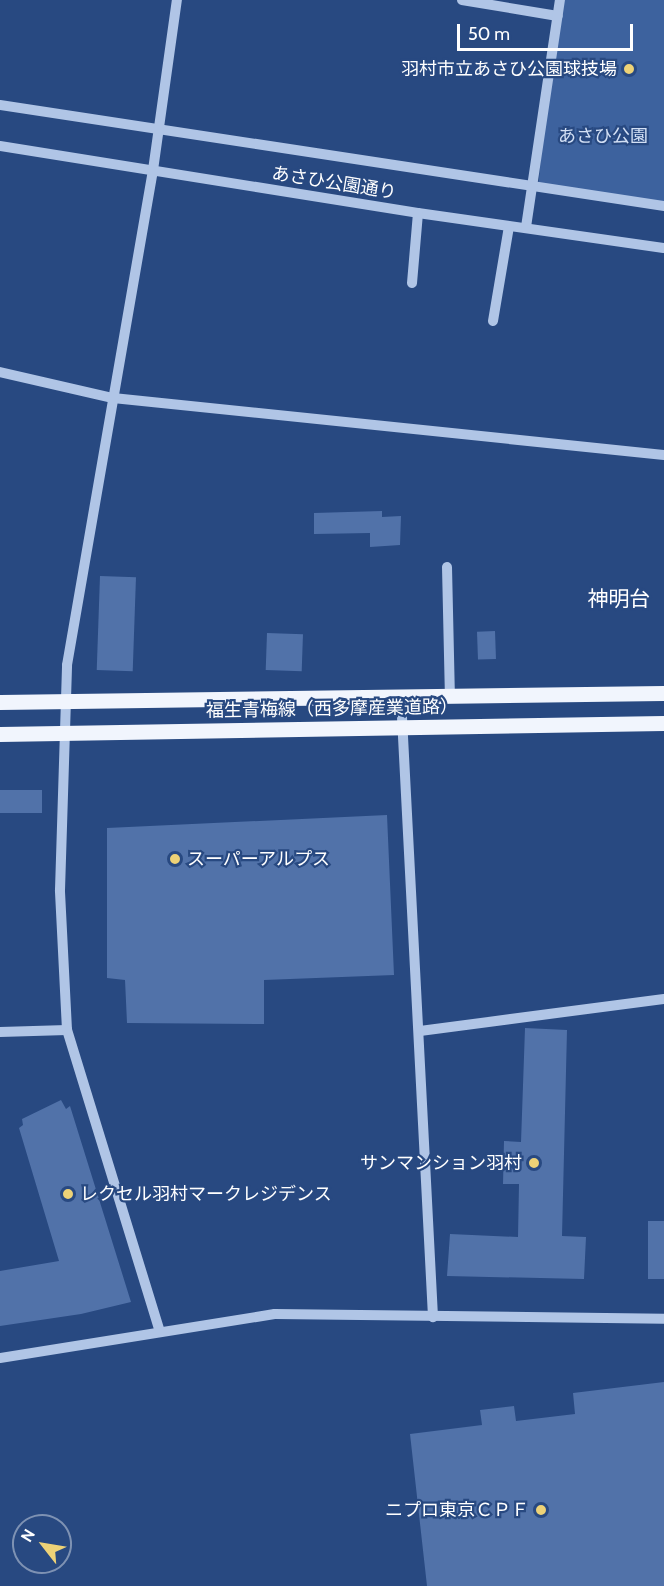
<!DOCTYPE html>
<html>
<head>
<meta charset="utf-8">
<style>
	body { margin:0 }
	#map { position:relative; width:664px; height:1586px; overflow:hidden; background:#284981; font-family:Cabin,"Noto Sans JP",sans-serif }
	div>[style] { position:absolute }
	.green>* { inset:0; background:#3d629e }
	.building>* { inset:0; background:#5172a9; transform-origin:0 0 }
	.minor>* { height:10px; margin:-5px; padding:0 5px; transform-origin:5px; border-radius:5px; background:#b0c5e6 }
	.major>* { height:15px; margin:-7.5px; padding:0 7.5px; transform-origin:7.5px; border-radius:7.5px; background:#f1f5fd }
	.dots>* { width:16px; height:16px; translate:-50% -50%; box-sizing:border-box; border:3px solid #284981; border-radius:50% }
	span { translate:-50% -50%; white-space:nowrap; text-align:center; line-height:1.15; -webkit-text-stroke:4.5px #284981; paint-order:stroke }
	.poi-label { font-size:18px; color:#fff }
	.right { translate:-100% -50%; text-align:right }
	.left { translate:0 -50%; text-align:left }
	.park-label { font-size:18px; color:#d3e0f5 }
	.street-label { font-size:18px; color:#fff }
	.quarter-label { font-size:21px; color:#fff }
	.north { position:absolute; left:12px; top:1514px; width:60px; height:60px; box-sizing:border-box; background:#284981; border:2px solid #7e92b3; border-radius:50%; rotate:301deg; font-size:16px; font-weight:700; line-height:24px; text-align:center; color:#fff }
	.north::after { content:''; display:block; margin:auto; width:21px; height:27px; background:#edd277; clip-path:polygon(50% 0,100% 100%,50% 72%,0 100%) }
	.scale { position:absolute; left:457px; top:24px; width:176px; height:27px; box-sizing:border-box; border:3px solid #fff; border-top:0; padding-left:8px; font-size:18px; line-height:21px; white-space:nowrap; color:#fff; -webkit-text-stroke:4px #284981; paint-order:stroke }
</style>
</head>
<body>
<div id="map">
	<div class="green">
		<div style="clip-path:polygon(556px 0,664px 0,664px 206px,538px 189px)"></div>
	</div>
	<div class="building">
		<div style="clip-path:polygon(382px 511px,382px 517px,401px 516px,400px 545px,370px 547px,370px 533px,314px 534px,314px 513px)"></div>
		<div style="left:100px;top:576px;width:36px;height:94px;rotate:2deg"></div>
		<div style="left:495px;top:631px;width:28px;height:18px;rotate:88deg"></div>
		<div style="left:267px;top:633px;width:36px;height:37px;rotate:2deg"></div>
		<div style="left:0;top:790px;width:42px;height:23px"></div>
		<div style="clip-path:polygon(387px 815px,394px 975px,264px 980px,264px 1024px,127px 1023px,125px 980px,107px 978px,107px 828px)"></div>
		<div style="clip-path:polygon(525px 1028px,567px 1030px,562px 1236px,586px 1237px,584px 1279px,447px 1276px,450px 1234px,518px 1237px,519px 1184px,503px 1184px,504px 1141px,521px 1142px)"></div>
		<div style="clip-path:polygon(61px 1100px,66px 1109px,70px 1106px,131px 1302px,81px 1314px,0 1326px,0 1271px,59px 1261px,19px 1128px,23px 1125px,22px 1119px)"></div>
		<div style="left:648px;top:1221px;width:16px;height:58px"></div>
		<div style="clip-path:polygon(664px 1382px,664px 1586px,427px 1586px,410px 1434px,482px 1425px,480px 1410px,514px 1406px,516px 1421px,575px 1414px,573px 1393px)"></div>
	</div>
	<div class="minor">
		<div style="left:462px;top:0;width:97px;rotate:9.5deg"></div>
		<div style="left:0;top:105px;width:672px;rotate:8.65deg"></div>
		<div style="left:0;top:146px;width:423px;rotate:9.1deg"></div>
		<div style="left:418px;top:213px;width:248px;rotate:8.1deg"></div>
		<div style="left:526px;top:227px;width:230px;rotate:-81.5deg"></div>
		<div style="left:412px;top:283px;width:70px;rotate:-85.1deg"></div>
		<div style="left:493px;top:321px;width:96px;rotate:-80.4deg"></div>
		<div style="left:0;top:372px;width:116px;rotate:13deg"></div>
		<div style="left:113px;top:398px;width:554px;rotate:5.91deg"></div>
		<div style="left:447px;top:567px;width:130px;rotate:88.7deg"></div>
		<div style="left:401px;top:698px;width:620px;rotate:87.04deg"></div>
		<div style="left:420px;top:1031px;width:246px;rotate:-7.5deg"></div>
		<div style="left:0;top:1032px;width:67px;rotate:-1.7deg"></div>
		<div style="left:160px;top:1332px;width:316px;rotate:-107.1deg"></div>
		<div style="left:67px;top:1030px;width:140px;rotate:-92.9deg"></div>
		<div style="left:60px;top:890px;width:225px;rotate:-88.2deg"></div>
		<div style="left:67px;top:665px;width:502px;rotate:-80.14deg"></div>
		<div style="left:153px;top:170px;width:172px;rotate:-82deg"></div>
		<div style="left:0;top:1358px;width:278px;rotate:-9.1deg"></div>
		<div style="left:275px;top:1314px;width:389px;rotate:0.7deg"></div>
	</div>
	<div class="major">
		<div style="left:0;top:702px;width:664px;rotate:-0.78deg"></div>
		<div style="left:0;top:734px;width:664px;rotate:-0.95deg"></div>
	</div>
	<div class="dots">
		<div style="left:629px;top:69px;background:#edd277"></div>
		<div style="left:175px;top:859px;background:#edd277"></div>
		<div style="left:534px;top:1163px;background:#edd277"></div>
		<div style="left:68px;top:1194px;background:#edd277"></div>
		<div style="left:541px;top:1510px;background:#edd277"></div>
	</div>
	<div class="poi-label">
		<span class="right" style="left:617px;top:69px">羽村市立あさひ公園球技場</span>
		<span class="left" style="left:187px;top:859px">スーパーアルプス</span>
		<span class="right" style="left:522px;top:1163px">サンマンション羽村</span>
		<span class="left" style="left:80px;top:1194px">レクセル羽村マークレジデンス</span>
		<span class="right" style="left:529px;top:1510px">ニプロ東京ＣＰＦ</span>
	</div>
	<div class="park-label">
		<span style="left:603px;top:136px">あさひ公園</span>
	</div>
	<div class="street-label">
		<span style="left:334px;top:183px;rotate:9deg">あさひ公園通り</span>
		<span style="left:332px;top:709px;rotate:-1deg">福生青梅線（西多摩産業道路）</span>
	</div>
	<div class="quarter-label">
		<span style="left:619px;top:599px">神明台</span>
	</div>
	<div class="north">N</div>
	<div class="scale">50 m</div>
</div>
</body>
</html>
